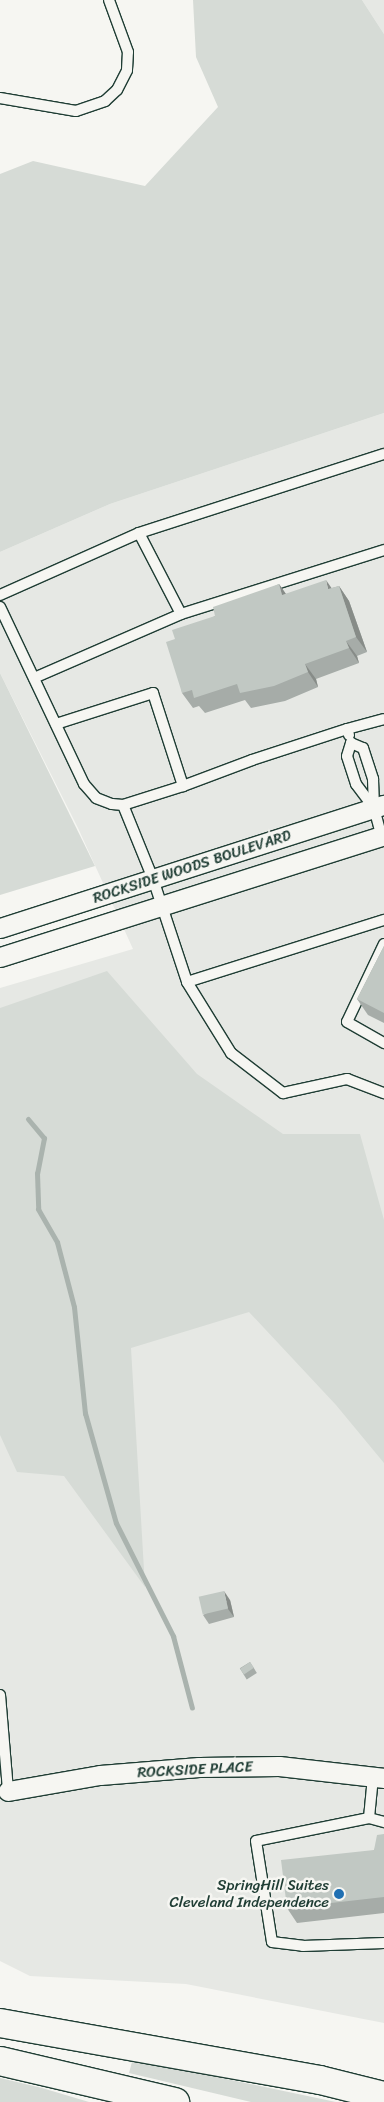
<!DOCTYPE html>
<html>
<head>
<meta charset="utf-8">
<style>
	body { margin:0 }
	#map { position:relative; width:384px; height:2102px; overflow:hidden; background:#f6f6f2; font-family:Sriracha,sans-serif }
	div>[style] { position:absolute }
	.built>* { inset:0; background:#e6e8e4 }
	.green>* { inset:0; background:#d6dbd6 }
	.stream>* { height:5px; margin:-2.5px; padding:0 2.5px; transform-origin:2.5px; border-radius:2.5px; background:#aab3ae }
	.roads { filter:drop-shadow(1px 0 #1f3d34) drop-shadow(-1px 0 #1f3d34) drop-shadow(0 1px #1f3d34) drop-shadow(0 -1px #1f3d34) }
	.lane>* { height:10px; margin:-5px; padding:0 5px; transform-origin:5px; border-radius:5px; background:#f6f6f2 }
	.street>* { height:19px; margin:-9.5px; padding:0 9.5px; transform-origin:9.5px; border-radius:9.5px; background:#f6f6f2 }
	.highway>* { height:28px; margin:-14px; padding:0 14px; transform-origin:14px; border-radius:14px; background:#f6f6f2 }
	.wall>* { inset:0; background:#a6aca8; transform-origin:0 0 }
	.shaded-wall>* { inset:0; background:#878c88 }
	.building>* { inset:0; background:#c1c8c3; transform-origin:0 0 }
	.dots>* { width:14px; height:14px; translate:-50% -50%; box-sizing:border-box; border:2px solid #f6f6f2; border-radius:50% }
	span { translate:-50% -50%; white-space:nowrap; text-align:center; line-height:1.15; -webkit-text-stroke:5px #f6f6f2; paint-order:stroke }
	.street-label { font-size:15px; color:#1f3d34 }
	.poi-label { font-size:15px; color:#1f3d34 }
	.right { translate:-100% -50%; text-align:right }
</style>
</head>
<body>
<div id="map">
	<div class="built">
		<div style="clip-path:polygon(362px 0,384px 0,384px 34px)"></div>
		<div style="clip-path:polygon(384px 413px,384px 2023px,186px 1984px,30px 1976px,0 1961px,0 988px,133px 949px,78px 828px,0 673px,0 552px,110px 504px)"></div>
	</div>
	<div class="green">
		<div style="clip-path:polygon(193px 0,362px 0,384px 34px,384px 413px,110px 504px,0 552px,0 174px,33px 161px,145px 186px,218px 107px,196px 57px)"></div>
		<div style="clip-path:polygon(0 673px,95px 866px,0 895px)"></div>
		<div style="clip-path:polygon(107px 971px,197px 1074px,283px 1134px,360px 1134px,384px 1220px,384px 1463px,336px 1405px,249px 1312px,131px 1348px,145px 1587px,64px 1476px,17px 1472px,0 1435px,0 1008px)"></div>
		<div style="clip-path:polygon(132px 2062px,188px 2071px,336px 2102px,251px 2102px,129px 2073px)"></div>
		<div style="clip-path:polygon(0 2078px,42px 2088px,89px 2102px,0 2102px)"></div>
	</div>
	<div class="stream">
		<div style="left:28px;top:1119px;width:25px;rotate:50deg"></div>
		<div style="left:44px;top:1138px;width:36px;rotate:101deg"></div>
		<div style="left:37px;top:1173px;width:36px;rotate:88deg"></div>
		<div style="left:38px;top:1209px;width:38px;rotate:60deg"></div>
		<div style="left:57px;top:1242px;width:67px;rotate:75.3deg"></div>
		<div style="left:74px;top:1307px;width:107px;rotate:84.1deg"></div>
		<div style="left:85px;top:1413px;width:114px;rotate:74.3deg"></div>
		<div style="left:116px;top:1523px;width:127px;rotate:63.2deg"></div>
		<div style="left:173px;top:1636px;width:74px;rotate:75.2deg"></div>
	</div>
	<div class="roads">
		<div class="lane">
			<div style="left:0;top:98px;width:77px;rotate:9.7deg"></div>
			<div style="left:76px;top:111px;width:31px;rotate:-19deg"></div>
			<div style="left:105px;top:101px;width:16px;rotate:-43deg"></div>
			<div style="left:117px;top:90px;width:22px;rotate:-63deg"></div>
			<div style="left:127px;top:70px;width:18px;rotate:-87deg"></div>
			<div style="left:128px;top:52px;width:55px;rotate:-110.1deg"></div>
			<div style="left:139px;top:533px;width:91px;rotate:62.6deg"></div>
			<div style="left:0;top:595px;width:152px;rotate:-24deg"></div>
			<div style="left:139px;top:533px;width:257px;rotate:-17.9deg"></div>
			<div style="left:0;top:607px;width:196px;rotate:64.6deg"></div>
			<div style="left:84px;top:784px;width:18px;rotate:49deg"></div>
			<div style="left:96px;top:798px;width:17px;rotate:21deg"></div>
			<div style="left:112px;top:804px;width:11px;rotate:5deg"></div>
			<div style="left:123px;top:805px;width:63px;rotate:-17.6deg"></div>
			<div style="left:183px;top:786px;width:74px;rotate:-20.6deg"></div>
			<div style="left:252px;top:760px;width:100px;rotate:-18.1deg"></div>
			<div style="left:34px;top:678px;width:160px;rotate:-23.5deg"></div>
			<div style="left:181px;top:614px;width:213px;rotate:-17.5deg"></div>
			<div style="left:56px;top:724px;width:102px;rotate:-17.7deg"></div>
			<div style="left:153px;top:693px;width:98px;rotate:72.1deg"></div>
			<div style="left:349px;top:735px;width:6px;rotate:-108deg"></div>
			<div style="left:347px;top:729px;width:38px;rotate:-15deg"></div>
			<div style="left:123px;top:805px;width:80px;rotate:67.9deg"></div>
			<div style="left:153px;top:879px;width:108px;rotate:71.7deg"></div>
			<div style="left:187px;top:982px;width:207px;rotate:-17.5deg"></div>
			<div style="left:374px;top:808px;width:30px;rotate:-127deg"></div>
			<div style="left:356px;top:784px;width:29px;rotate:-108deg"></div>
			<div style="left:347px;top:756px;width:14px;rotate:-73deg"></div>
			<div style="left:351px;top:743px;width:13px;rotate:23deg"></div>
			<div style="left:363px;top:748px;width:33px;rotate:72deg"></div>
			<div style="left:373px;top:779px;width:29px;rotate:88deg"></div>
			<div style="left:374px;top:808px;width:31px;rotate:75deg"></div>
			<div style="left:384px;top:944px;width:86px;rotate:115.4deg"></div>
			<div style="left:347px;top:1022px;width:43px;rotate:29.6deg"></div>
			<div style="left:187px;top:982px;width:84px;rotate:58.2deg"></div>
			<div style="left:231px;top:1053px;width:66px;rotate:37.6deg"></div>
			<div style="left:283px;top:1093px;width:66px;rotate:-12.3deg"></div>
			<div style="left:347px;top:1079px;width:40px;rotate:21deg"></div>
			<div style="left:0;top:1695px;width:96px;rotate:85.2deg"></div>
			<div style="left:8px;top:1791px;width:3px;rotate:180deg"></div>
			<div style="left:373px;top:1777px;width:41px;rotate:95.6deg"></div>
			<div style="left:369px;top:1818px;width:16px;rotate:15deg"></div>
			<div style="left:369px;top:1818px;width:115px;rotate:168.5deg"></div>
			<div style="left:256px;top:1841px;width:102px;rotate:81deg"></div>
			<div style="left:272px;top:1942px;width:31px;rotate:7deg"></div>
			<div style="left:303px;top:1946px;width:81px;rotate:-2.1deg"></div>
		</div>
		<div class="street">
			<div style="left:0;top:928px;width:403px;rotate:-17.8deg"></div>
			<div style="left:0;top:957px;width:403px;rotate:-17.6deg"></div>
			<div style="left:8px;top:1791px;width:93px;rotate:-9.9deg"></div>
			<div style="left:100px;top:1775px;width:99px;rotate:-4.6deg"></div>
			<div style="left:199px;top:1767px;width:80px;rotate:-0.7deg"></div>
			<div style="left:279px;top:1766px;width:106px;rotate:6.5deg"></div>
		</div>
		<div class="highway">
			<div style="left:0;top:2023px;width:325px;rotate:10.1deg"></div>
			<div style="left:320px;top:2080px;width:66px;rotate:14deg"></div>
			<div style="left:0;top:2061px;width:180px;rotate:13.2deg"></div>
		</div>
	</div>
	<div class="wall">
		<div style="clip-path:polygon(279px 584px,286px 594px,332px 588px,339px 586px,349px 601px,367px 652px,357px 656px,359px 663px,316px 679px,318px 687px,285px 701px,251px 708px,245px 700px,205px 713px,199px 706px,193px 708px,182px 693px,175px 639px,215px 616px)"></div>
		<div style="clip-path:polygon(384px 946px,384px 1023px,368px 1015px,357px 999px)"></div>
		<div style="clip-path:polygon(230px 1600px,234px 1617px,209px 1624px,203px 1615px)"></div>
		<div style="left:250px;top:1662px;width:13px;height:12px;rotate:58deg"></div>
		<div style="clip-path:polygon(384px 1834px,384px 1913px,297px 1923px,287px 1908px,374px 1850px)"></div>
	</div>
	<div class="shaded-wall">
		<div style="clip-path:polygon(326px 580px,337px 596px,328px 589px)"></div>
		<div style="clip-path:polygon(279px 584px,290px 600px,282px 595px)"></div>
		<div style="clip-path:polygon(339px 586px,349px 601px,367px 652px,356px 637px)"></div>
		<div style="clip-path:polygon(346px 641px,357px 656px,359px 663px,349px 648px)"></div>
		<div style="clip-path:polygon(305px 664px,316px 679px,318px 687px,308px 672px)"></div>
		<div style="clip-path:polygon(224px 1591px,230px 1600px,234px 1617px,228px 1609px)"></div>
	</div>
	<div class="building">
		<div style="clip-path:polygon(326px 580px,328px 589px,339px 586px,356px 637px,346px 641px,349px 648px,305px 664px,308px 672px,274px 686px,240px 693px,237px 684px,194px 698px,192px 690px,182px 693px,166px 642px,175px 639px,172px 630px,215px 616px,213px 607px,279px 584px,282px 595px)"></div>
		<div style="clip-path:polygon(384px 946px,384px 1013px,357px 999px)"></div>
		<div style="left:224px;top:1591px;width:18px;height:26px;rotate:77deg"></div>
		<div style="left:250px;top:1662px;width:7px;height:12px;rotate:56deg"></div>
		<div style="clip-path:polygon(384px 1834px,384px 1897px,287px 1908px,281px 1860px,374px 1850px,377px 1835px)"></div>
	</div>
	<div class="dots">
		<div style="left:339px;top:1894px;background:#1f6fb2"></div>
	</div>
	<div class="street-label">
		<span style="left:192px;top:867px;rotate:-18deg">ROCKSIDE WOODS BOULEVARD</span>
		<span style="left:195px;top:1770px;rotate:-3deg">ROCKSIDE PLACE</span>
	</div>
	<div class="poi-label">
		<span class="right" style="left:329px;top:1894px">SpringHill Suites<br>Cleveland Independence</span>
	</div>
</div>
</body>
</html>
